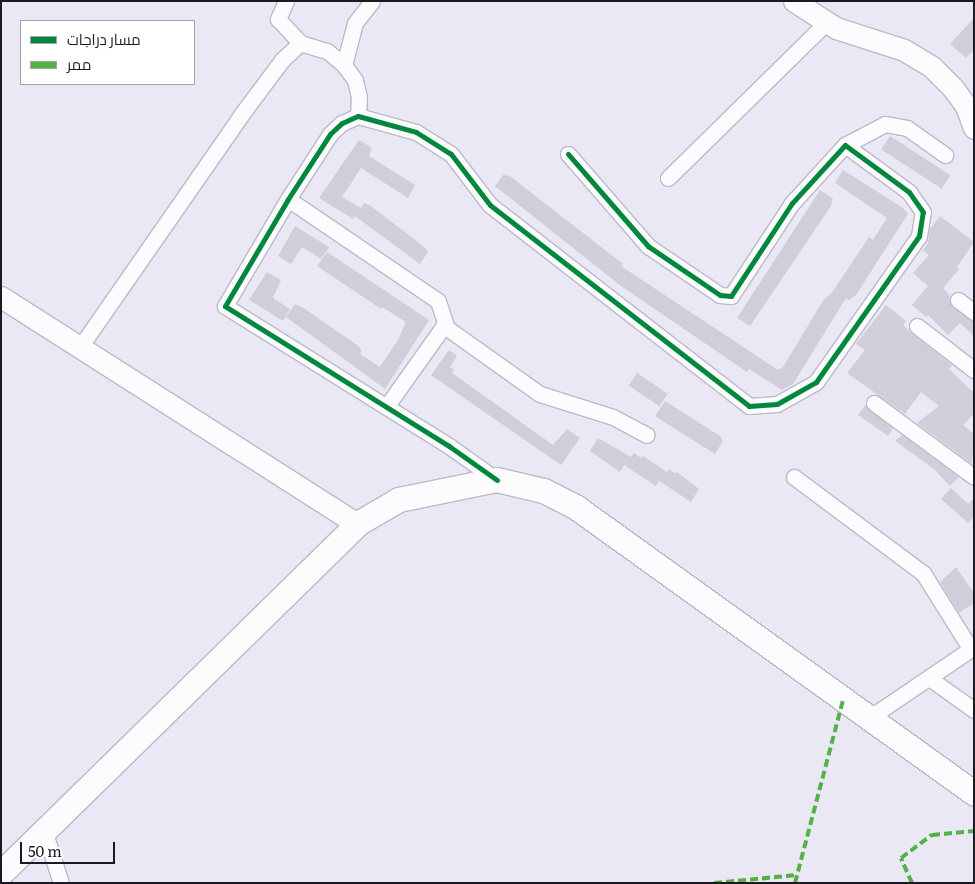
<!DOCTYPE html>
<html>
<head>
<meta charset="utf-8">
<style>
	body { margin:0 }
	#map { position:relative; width:975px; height:884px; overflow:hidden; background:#eae8f5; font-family:Literata,Cairo,serif }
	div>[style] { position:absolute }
	.building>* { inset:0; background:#d0ceda; transform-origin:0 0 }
	.roads { filter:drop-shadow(1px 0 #bcbac6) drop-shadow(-1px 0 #bcbac6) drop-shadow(0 1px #bcbac6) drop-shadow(0 -1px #bcbac6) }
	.minor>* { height:15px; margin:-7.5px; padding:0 7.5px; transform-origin:7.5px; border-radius:7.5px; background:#fcfcfe }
	.secondary>* { height:21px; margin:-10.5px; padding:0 10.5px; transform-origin:10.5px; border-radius:10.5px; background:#fcfcfe }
	.primary>* { height:24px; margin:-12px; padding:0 12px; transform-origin:12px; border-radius:12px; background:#fcfcfe }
	.quiet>* { height:4px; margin-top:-2px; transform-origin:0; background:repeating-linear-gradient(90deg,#55b145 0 8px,transparent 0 12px) }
	.cycleway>* { height:5px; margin:-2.5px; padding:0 2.5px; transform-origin:2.5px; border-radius:2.5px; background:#00873e }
	span { translate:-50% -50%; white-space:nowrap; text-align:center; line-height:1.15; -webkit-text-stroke:5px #fff; paint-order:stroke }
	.frame { position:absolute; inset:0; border:2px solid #1b1924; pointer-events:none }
	.legend { position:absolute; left:20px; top:20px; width:175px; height:65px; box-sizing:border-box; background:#fff; border:1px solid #a4a3a7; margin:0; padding:6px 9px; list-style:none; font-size:15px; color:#1b1924 }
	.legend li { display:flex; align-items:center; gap:10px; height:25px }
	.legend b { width:25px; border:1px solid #a4a3a7 }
	.scale { position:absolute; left:20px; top:842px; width:95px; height:22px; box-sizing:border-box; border:2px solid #1b1924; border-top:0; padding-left:6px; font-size:15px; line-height:18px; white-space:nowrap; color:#1b1924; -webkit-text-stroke:4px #fff; paint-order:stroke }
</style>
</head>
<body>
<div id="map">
	<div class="building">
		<div style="clip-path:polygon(974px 18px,974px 50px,966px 58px,950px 44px)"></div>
		<div style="left:890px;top:136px;width:72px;height:16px;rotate:33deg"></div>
		<div style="clip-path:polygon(359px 140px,372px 148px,369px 156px,415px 185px,408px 198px,361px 168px,342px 197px,361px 208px,364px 203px,371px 206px,423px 246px,428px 252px,420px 264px,355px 216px,353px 219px,319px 198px)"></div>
		<div style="clip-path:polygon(843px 170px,903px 208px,908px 214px,856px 295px,849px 300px,846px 298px,793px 384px,782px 390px,749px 369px,747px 372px,621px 286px,495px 186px,504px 174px,511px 177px,623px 264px,621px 266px,778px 370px,783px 367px,824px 299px,831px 294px,869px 237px,873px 240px,887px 218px,835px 183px)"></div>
		<div style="clip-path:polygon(820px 190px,833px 199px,831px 206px,750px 326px,737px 318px)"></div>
		<div style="clip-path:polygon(940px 216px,974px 242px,957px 267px,959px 269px,943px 288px,950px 296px,952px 307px,974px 321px,974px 336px,960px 323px,948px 335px,928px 315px,926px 317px,912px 305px,928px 286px,913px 273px,929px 255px,923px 250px,928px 243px,930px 229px)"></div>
		<div style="clip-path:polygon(295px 226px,329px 247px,321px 259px,302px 247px,291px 264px,278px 256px)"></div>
		<div style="clip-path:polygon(327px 252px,429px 320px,385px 389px,286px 317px,295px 304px,302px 307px,357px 345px,362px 351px,360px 354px,380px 367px,398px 340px,406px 322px,382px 307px,381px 309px,317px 266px)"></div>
		<div style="clip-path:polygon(267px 272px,281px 280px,273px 298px,290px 309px,283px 321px,249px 300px)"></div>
		<div style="clip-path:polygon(886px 305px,906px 321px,903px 325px,911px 333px,952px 365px,949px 369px,974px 393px,974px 414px,963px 425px,974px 434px,972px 464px,917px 423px,939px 406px,921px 392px,905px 414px,847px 373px,865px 350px,856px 344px)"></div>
		<div style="clip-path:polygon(449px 350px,457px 356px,450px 367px,454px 370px,452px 373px,553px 445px,567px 429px,580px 438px,561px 465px,431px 375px)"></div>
		<div style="left:637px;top:373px;width:37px;height:15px;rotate:34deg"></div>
		<div style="clip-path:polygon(665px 401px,720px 436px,723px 441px,715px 454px,655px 416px)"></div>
		<div style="clip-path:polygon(865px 405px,893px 429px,888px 436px,858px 415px)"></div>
		<div style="clip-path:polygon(902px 435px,959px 477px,950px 486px,934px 469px,895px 441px)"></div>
		<div style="clip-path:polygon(598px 438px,631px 457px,634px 453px,641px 458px,643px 456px,667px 472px,669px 469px,676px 474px,677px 472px,699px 489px,691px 502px,659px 481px,656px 486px,624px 465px,620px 472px,590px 451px)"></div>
		<div style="clip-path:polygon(951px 488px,968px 504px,974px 498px,974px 517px,968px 523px,941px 499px)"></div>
		<div style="clip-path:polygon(956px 567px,974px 593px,974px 603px,959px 613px,940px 582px)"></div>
	</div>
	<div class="roads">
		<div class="minor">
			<div style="left:286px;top:1px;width:20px;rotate:114deg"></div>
			<div style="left:278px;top:19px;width:33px;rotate:47deg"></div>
			<div style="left:344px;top:65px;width:43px;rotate:-75.3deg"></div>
			<div style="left:355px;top:23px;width:28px;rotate:-52deg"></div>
			<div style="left:845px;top:145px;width:45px;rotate:-27.7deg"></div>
			<div style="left:885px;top:124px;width:22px;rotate:10deg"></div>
			<div style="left:907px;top:128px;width:47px;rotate:35.4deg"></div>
			<div style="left:668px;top:178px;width:221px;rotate:-44.5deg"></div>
			<div style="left:288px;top:199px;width:181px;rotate:34.2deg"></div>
			<div style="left:438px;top:301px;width:28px;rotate:72deg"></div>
			<div style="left:447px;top:328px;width:114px;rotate:35.4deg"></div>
			<div style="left:540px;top:394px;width:77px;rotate:17.5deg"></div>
			<div style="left:613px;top:417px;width:38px;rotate:28deg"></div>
			<div style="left:958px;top:300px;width:20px;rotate:37deg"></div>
			<div style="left:917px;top:326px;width:72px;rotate:37.7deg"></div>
			<div style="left:80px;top:347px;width:282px;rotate:-55.2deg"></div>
			<div style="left:241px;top:115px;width:69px;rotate:-53.3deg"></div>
			<div style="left:282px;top:60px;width:25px;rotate:-43deg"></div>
			<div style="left:300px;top:43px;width:28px;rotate:17deg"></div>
			<div style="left:327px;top:51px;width:22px;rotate:39deg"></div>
			<div style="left:344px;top:65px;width:19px;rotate:54deg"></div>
			<div style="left:355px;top:80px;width:17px;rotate:77deg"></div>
			<div style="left:359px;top:97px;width:19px;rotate:93deg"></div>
			<div style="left:874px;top:403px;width:124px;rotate:36.5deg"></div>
			<div style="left:386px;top:407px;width:102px;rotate:-54.6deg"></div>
			<div style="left:794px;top:477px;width:161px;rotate:36.7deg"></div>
			<div style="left:923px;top:573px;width:89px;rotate:57.9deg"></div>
			<div style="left:497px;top:480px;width:59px;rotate:-144.7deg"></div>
			<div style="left:449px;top:446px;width:264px;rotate:-148deg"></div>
			<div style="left:225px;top:306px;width:124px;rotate:-59.5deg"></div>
			<div style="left:288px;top:199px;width:77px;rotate:-57.1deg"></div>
			<div style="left:330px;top:134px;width:16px;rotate:-43deg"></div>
			<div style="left:342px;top:123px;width:17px;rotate:-24deg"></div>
			<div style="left:358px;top:116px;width:60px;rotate:15.4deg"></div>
			<div style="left:416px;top:132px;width:41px;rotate:32.2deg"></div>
			<div style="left:451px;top:154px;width:64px;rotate:52.6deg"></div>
			<div style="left:490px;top:205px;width:328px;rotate:37.8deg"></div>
			<div style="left:749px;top:406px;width:28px;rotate:-4deg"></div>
			<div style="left:777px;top:404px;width:45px;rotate:-29.4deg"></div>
			<div style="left:816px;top:382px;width:179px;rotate:-54.8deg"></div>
			<div style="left:919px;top:236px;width:24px;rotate:-81deg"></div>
			<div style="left:923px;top:212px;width:24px;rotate:-125deg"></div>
			<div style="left:909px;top:192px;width:79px;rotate:-143.7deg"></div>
			<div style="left:845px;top:145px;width:79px;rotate:132.4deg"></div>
			<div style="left:792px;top:203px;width:111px;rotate:123.3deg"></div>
			<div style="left:731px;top:296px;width:11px;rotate:-175deg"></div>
			<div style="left:720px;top:295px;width:87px;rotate:-145.8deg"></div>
			<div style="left:648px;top:246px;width:122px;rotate:-131deg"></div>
			<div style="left:929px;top:678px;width:55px;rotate:35.4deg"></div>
			<div style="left:869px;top:718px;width:127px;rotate:-34.1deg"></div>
			<div style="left:45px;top:833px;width:52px;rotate:72.3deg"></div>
		</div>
		<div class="secondary">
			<div style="left:794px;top:1px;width:50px;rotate:32.7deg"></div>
			<div style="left:836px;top:28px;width:71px;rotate:17.9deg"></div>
			<div style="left:904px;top:50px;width:33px;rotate:31deg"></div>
			<div style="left:932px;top:67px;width:30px;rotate:45deg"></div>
			<div style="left:953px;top:88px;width:22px;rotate:54deg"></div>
			<div style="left:966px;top:106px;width:23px;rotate:70deg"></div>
			<div style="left:1px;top:297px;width:423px;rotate:32.5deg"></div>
		</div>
		<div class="primary">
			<div style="left:1px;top:874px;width:500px;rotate:-44.4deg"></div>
			<div style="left:358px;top:524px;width:48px;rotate:-30.3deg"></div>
			<div style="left:399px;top:500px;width:100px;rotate:-11.5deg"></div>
			<div style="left:497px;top:480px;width:48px;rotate:13.2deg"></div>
			<div style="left:544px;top:491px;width:37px;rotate:27deg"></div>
			<div style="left:577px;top:508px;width:489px;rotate:35.7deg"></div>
		</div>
	</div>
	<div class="quiet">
		<div style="left:714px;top:883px;width:83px;rotate:-5.5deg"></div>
		<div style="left:795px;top:883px;width:189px;rotate:-75.3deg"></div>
		<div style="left:912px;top:883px;width:27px;rotate:-114deg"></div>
		<div style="left:901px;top:858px;width:39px;rotate:-37deg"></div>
		<div style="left:932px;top:835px;width:42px;rotate:-5.4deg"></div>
	</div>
	<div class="cycleway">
		<div style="left:497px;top:480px;width:59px;rotate:-144.7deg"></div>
		<div style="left:449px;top:446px;width:264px;rotate:-148deg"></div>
		<div style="left:225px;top:306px;width:124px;rotate:-59.5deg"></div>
		<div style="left:288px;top:199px;width:77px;rotate:-57.1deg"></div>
		<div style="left:330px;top:134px;width:16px;rotate:-43deg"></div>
		<div style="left:342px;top:123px;width:17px;rotate:-24deg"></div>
		<div style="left:358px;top:116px;width:60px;rotate:15.4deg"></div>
		<div style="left:416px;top:132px;width:41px;rotate:32.2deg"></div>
		<div style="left:451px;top:154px;width:64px;rotate:52.6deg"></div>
		<div style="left:490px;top:205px;width:328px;rotate:37.8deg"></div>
		<div style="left:749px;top:406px;width:28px;rotate:-4deg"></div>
		<div style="left:777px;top:404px;width:45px;rotate:-29.4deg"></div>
		<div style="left:816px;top:382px;width:179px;rotate:-54.8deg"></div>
		<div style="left:919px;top:236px;width:24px;rotate:-81deg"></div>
		<div style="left:923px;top:212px;width:24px;rotate:-125deg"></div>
		<div style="left:909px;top:192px;width:79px;rotate:-143.7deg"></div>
		<div style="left:845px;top:145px;width:79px;rotate:132.4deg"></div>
		<div style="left:792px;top:203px;width:111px;rotate:123.3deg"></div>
		<div style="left:731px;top:296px;width:11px;rotate:-175deg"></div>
		<div style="left:720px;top:295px;width:87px;rotate:-145.8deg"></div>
		<div style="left:648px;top:246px;width:122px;rotate:-131deg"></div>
	</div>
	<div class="frame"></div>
	<ul class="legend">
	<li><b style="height:6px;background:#00873e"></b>مسار دراجات</li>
	<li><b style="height:6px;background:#55b145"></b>ممر</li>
	</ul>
	<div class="scale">50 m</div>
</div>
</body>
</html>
